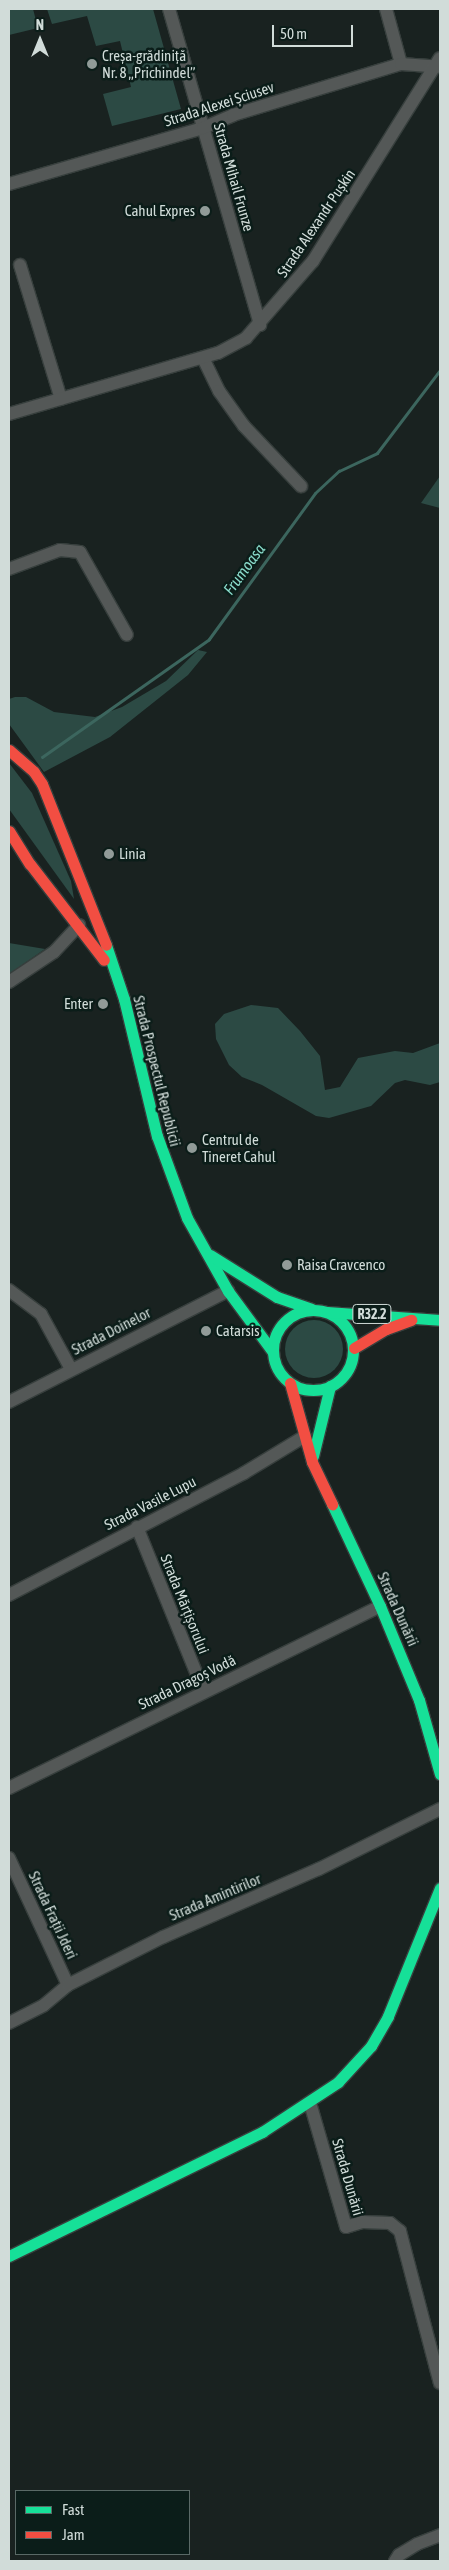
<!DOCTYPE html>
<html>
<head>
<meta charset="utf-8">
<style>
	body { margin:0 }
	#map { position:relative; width:449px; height:2570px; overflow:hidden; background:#192220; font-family:"Asap Condensed",sans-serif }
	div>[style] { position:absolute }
	.green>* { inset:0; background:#2c4a44 }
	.round { border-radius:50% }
	.stream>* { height:3px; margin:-1.5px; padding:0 1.5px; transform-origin:1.5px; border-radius:1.5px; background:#3c665e }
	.roads { filter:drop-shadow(1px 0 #373f3d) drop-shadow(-1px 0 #373f3d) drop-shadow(0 1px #373f3d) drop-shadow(0 -1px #373f3d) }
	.street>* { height:12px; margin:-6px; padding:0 6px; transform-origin:6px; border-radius:6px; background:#545857 }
	.fast>* { height:11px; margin:-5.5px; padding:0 5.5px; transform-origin:5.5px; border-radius:5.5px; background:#16e098 }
	.fast>.ring { margin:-5.5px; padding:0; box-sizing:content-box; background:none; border:11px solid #16e098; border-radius:50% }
	.jam>* { height:11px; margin:-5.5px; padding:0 5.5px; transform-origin:5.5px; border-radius:5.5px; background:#f24e42 }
	.dots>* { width:14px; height:14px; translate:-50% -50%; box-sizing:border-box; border:2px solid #0b1d19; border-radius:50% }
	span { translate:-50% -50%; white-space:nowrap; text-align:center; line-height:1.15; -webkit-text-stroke:5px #0b1d19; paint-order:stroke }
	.shield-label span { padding:1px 4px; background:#0b1d19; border:1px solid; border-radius:4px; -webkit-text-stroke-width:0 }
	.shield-label { font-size:14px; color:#d1dcd9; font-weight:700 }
	.poi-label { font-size:15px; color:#d1dcd9 }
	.left { translate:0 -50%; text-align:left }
	.right { translate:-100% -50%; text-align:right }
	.street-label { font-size:15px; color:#d1dcd9 }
	.water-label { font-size:16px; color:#89daca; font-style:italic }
	.frame { position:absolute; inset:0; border:10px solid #d1dcd9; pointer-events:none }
	.legend { position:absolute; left:15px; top:2490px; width:175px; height:65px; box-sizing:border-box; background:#0b1d19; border:1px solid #5a6966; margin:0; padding:6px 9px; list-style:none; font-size:15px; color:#d1dcd9 }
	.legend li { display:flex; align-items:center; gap:10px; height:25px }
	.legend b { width:25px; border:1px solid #5a6966 }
	.north { position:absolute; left:15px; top:15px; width:50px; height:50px; -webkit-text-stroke:4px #0b1d19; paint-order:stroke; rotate:0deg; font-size:14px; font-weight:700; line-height:20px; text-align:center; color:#d1dcd9 }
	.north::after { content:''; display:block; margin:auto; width:18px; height:22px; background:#d1dcd9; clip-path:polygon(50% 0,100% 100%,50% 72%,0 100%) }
	.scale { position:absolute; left:272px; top:25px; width:81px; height:22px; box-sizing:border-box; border:2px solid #d1dcd9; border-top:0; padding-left:6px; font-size:15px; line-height:18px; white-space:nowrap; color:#d1dcd9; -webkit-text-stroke:4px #0b1d19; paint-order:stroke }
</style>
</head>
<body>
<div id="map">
	<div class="green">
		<div style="clip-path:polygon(9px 9px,33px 9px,38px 28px,9px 35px)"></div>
		<div style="clip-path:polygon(47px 9px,153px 9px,181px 109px,112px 126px,103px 94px,131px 87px,120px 41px,96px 46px,87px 16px,52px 24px)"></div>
		<div style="clip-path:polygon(440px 476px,440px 508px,421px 503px)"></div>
		<div style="clip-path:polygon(198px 650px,207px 652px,188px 675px,110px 737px,44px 772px,9px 724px,9px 699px,15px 697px,26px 697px,54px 712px,95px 717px,122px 707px,166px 681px)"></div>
		<div style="clip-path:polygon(9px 763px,32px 793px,71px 881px,74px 899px,9px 809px)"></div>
		<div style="clip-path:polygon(9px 943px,45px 949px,9px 974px)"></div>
		<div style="clip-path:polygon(251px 1005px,278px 1008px,300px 1031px,320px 1056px,325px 1090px,340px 1087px,358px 1058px,395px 1051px,413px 1053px,440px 1043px,440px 1082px,430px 1085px,405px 1080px,395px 1083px,371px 1106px,329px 1118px,316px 1116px,262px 1085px,242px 1077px,229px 1065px,216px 1039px,215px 1024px,224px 1014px)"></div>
		<div class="round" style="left:285px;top:1320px;width:58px;height:58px"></div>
	</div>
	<div class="stream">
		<div style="left:42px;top:757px;width:204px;rotate:-35.2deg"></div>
		<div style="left:209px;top:639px;width:180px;rotate:-54deg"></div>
		<div style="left:315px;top:493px;width:33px;rotate:-43deg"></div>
		<div style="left:339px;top:471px;width:42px;rotate:-25.3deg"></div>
		<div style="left:377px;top:453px;width:104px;rotate:-52.8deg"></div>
	</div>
	<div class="roads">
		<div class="street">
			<div style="left:169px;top:9px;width:329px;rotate:73.9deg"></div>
			<div style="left:386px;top:9px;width:57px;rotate:74.7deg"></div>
			<div style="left:9px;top:184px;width:202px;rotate:-16.1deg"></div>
			<div style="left:203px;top:128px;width:33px;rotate:-23deg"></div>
			<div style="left:233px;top:115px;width:176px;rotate:-16.9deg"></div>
			<div style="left:401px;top:64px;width:39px;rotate:4deg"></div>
			<div style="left:20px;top:265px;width:140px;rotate:73deg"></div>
			<div style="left:203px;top:358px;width:37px;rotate:64deg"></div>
			<div style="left:219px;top:391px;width:43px;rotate:54.5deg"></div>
			<div style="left:244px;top:426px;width:83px;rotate:46.5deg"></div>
			<div style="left:9px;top:414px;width:218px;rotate:-16.3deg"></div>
			<div style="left:218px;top:353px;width:32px;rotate:-28deg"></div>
			<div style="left:246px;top:338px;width:102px;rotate:-49deg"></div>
			<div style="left:313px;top:261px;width:239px;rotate:-58deg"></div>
			<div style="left:9px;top:569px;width:54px;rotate:-20.4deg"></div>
			<div style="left:60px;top:550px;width:20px;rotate:6deg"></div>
			<div style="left:80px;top:552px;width:95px;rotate:60.5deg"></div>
			<div style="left:9px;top:982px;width:54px;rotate:-33.7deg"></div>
			<div style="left:54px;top:952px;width:37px;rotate:-47deg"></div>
			<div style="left:9px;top:1290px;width:40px;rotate:37deg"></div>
			<div style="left:41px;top:1314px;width:63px;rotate:61.4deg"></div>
			<div style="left:9px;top:1402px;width:246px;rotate:-26.9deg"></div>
			<div style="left:137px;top:1527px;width:178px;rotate:67.9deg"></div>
			<div style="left:9px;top:1595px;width:265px;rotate:-27.4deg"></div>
			<div style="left:244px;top:1473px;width:71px;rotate:-31.2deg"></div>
			<div style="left:9px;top:1788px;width:413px;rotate:-26.1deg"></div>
			<div style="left:9px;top:1858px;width:140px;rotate:65.1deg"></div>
			<div style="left:9px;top:2023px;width:39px;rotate:-27deg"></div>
			<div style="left:44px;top:2005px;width:31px;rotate:-40deg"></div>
			<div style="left:68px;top:1985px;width:106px;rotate:-26.8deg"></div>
			<div style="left:163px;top:1937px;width:170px;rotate:-23.6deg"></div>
			<div style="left:319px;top:1869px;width:135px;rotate:-26.4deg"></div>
			<div style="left:310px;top:2103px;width:129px;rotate:73.8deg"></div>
			<div style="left:346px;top:2227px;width:17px;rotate:-17deg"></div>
			<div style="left:362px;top:2222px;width:28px;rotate:2deg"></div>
			<div style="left:390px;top:2223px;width:13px;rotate:39deg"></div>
			<div style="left:400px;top:2231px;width:157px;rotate:75.3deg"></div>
			<div style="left:395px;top:2561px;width:7px;rotate:-56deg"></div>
			<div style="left:399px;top:2555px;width:21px;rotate:-31deg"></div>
			<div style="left:417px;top:2544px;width:25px;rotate:-21deg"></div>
		</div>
		<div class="fast">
			<div style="left:106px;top:945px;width:57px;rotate:71.6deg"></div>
			<div style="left:124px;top:999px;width:141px;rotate:76.5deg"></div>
			<div style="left:157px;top:1136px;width:87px;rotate:69.9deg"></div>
			<div style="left:187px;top:1218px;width:84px;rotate:60.7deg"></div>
			<div style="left:228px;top:1291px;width:76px;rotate:53.6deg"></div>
			<div style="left:210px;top:1255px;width:79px;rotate:32.1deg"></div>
			<div style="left:277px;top:1297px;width:36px;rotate:19deg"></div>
			<div class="ring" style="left:273px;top:1310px;width:69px;height:69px"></div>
			<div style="left:327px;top:1312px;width:113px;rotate:4deg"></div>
			<div style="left:313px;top:1456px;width:72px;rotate:-76.3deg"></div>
			<div style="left:332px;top:1504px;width:113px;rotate:64.8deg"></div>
			<div style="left:380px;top:1606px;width:102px;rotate:67.5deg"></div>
			<div style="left:419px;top:1700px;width:77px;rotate:74.2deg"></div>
			<div style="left:9px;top:2256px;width:282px;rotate:-26.1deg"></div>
			<div style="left:262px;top:2132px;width:91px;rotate:-33.3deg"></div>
			<div style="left:338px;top:2082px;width:49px;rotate:-47.5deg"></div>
			<div style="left:371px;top:2046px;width:34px;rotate:-60deg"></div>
			<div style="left:388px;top:2016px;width:138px;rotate:-67.9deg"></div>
		</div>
		<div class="jam">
			<div style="left:9px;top:750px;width:33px;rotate:41deg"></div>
			<div style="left:34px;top:772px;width:14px;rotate:56deg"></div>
			<div style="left:42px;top:784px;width:173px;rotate:68.3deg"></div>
			<div style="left:9px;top:831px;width:39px;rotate:58deg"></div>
			<div style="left:30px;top:864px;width:121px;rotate:52.4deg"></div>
			<div style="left:354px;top:1348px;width:37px;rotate:-31deg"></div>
			<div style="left:386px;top:1329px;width:27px;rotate:-20deg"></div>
			<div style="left:290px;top:1383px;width:82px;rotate:74.4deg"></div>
			<div style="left:312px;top:1462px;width:47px;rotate:64.5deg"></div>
		</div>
	</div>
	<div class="dots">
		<div style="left:92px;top:64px;background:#919b98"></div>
		<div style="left:205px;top:211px;background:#919b98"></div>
		<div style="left:109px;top:854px;background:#919b98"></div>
		<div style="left:103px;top:1004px;background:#919b98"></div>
		<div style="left:192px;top:1148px;background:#919b98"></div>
		<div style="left:287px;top:1265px;background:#919b98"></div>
		<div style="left:206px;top:1331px;background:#919b98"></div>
	</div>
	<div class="shield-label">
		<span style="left:372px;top:1314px">R32.2</span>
	</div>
	<div class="poi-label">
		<span class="left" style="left:102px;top:64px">Creșa-grădiniță<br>Nr. 8 „Prichindel”</span>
		<span class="right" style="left:195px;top:211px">Cahul Expres</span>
		<span class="left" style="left:119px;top:854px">Linia</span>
		<span class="right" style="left:93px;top:1004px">Enter</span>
		<span class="left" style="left:202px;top:1148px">Centrul de<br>Tineret Cahul</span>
		<span class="left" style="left:297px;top:1265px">Raisa Cravcenco</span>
		<span class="left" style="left:216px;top:1331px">Catarsis</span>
	</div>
	<div class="street-label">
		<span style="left:219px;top:104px;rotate:-18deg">Strada Alexei Șciusev</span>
		<span style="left:234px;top:177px;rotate:74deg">Strada Mihail Frunze</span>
		<span style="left:316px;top:223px;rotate:-56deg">Strada Alexandr Pușkin</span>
		<span style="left:157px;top:1071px;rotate:76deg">Strada Prospectul Republicii</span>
		<span style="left:111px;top:1331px;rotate:-27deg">Strada Doinelor</span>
		<span style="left:150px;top:1503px;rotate:-27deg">Strada Vasile Lupu</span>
		<span style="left:185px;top:1604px;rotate:68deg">Strada Mărțișorului</span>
		<span style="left:398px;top:1609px;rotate:66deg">Strada Dunării</span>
		<span style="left:187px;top:1682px;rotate:-26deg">Strada Dragoș Vodă</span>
		<span style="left:215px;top:1897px;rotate:-23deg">Strada Amintirilor</span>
		<span style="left:53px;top:1915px;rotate:65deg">Strada Frații Jderi</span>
		<span style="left:348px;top:2177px;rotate:74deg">Strada Dunării</span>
	</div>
	<div class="water-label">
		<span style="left:244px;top:569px;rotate:-54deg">Frumoasa</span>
	</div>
	<div class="frame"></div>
	<ul class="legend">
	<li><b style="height:6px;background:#16e098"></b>Fast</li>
	<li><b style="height:6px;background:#f24e42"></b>Jam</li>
	</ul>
	<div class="north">N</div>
	<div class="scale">50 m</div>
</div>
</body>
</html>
